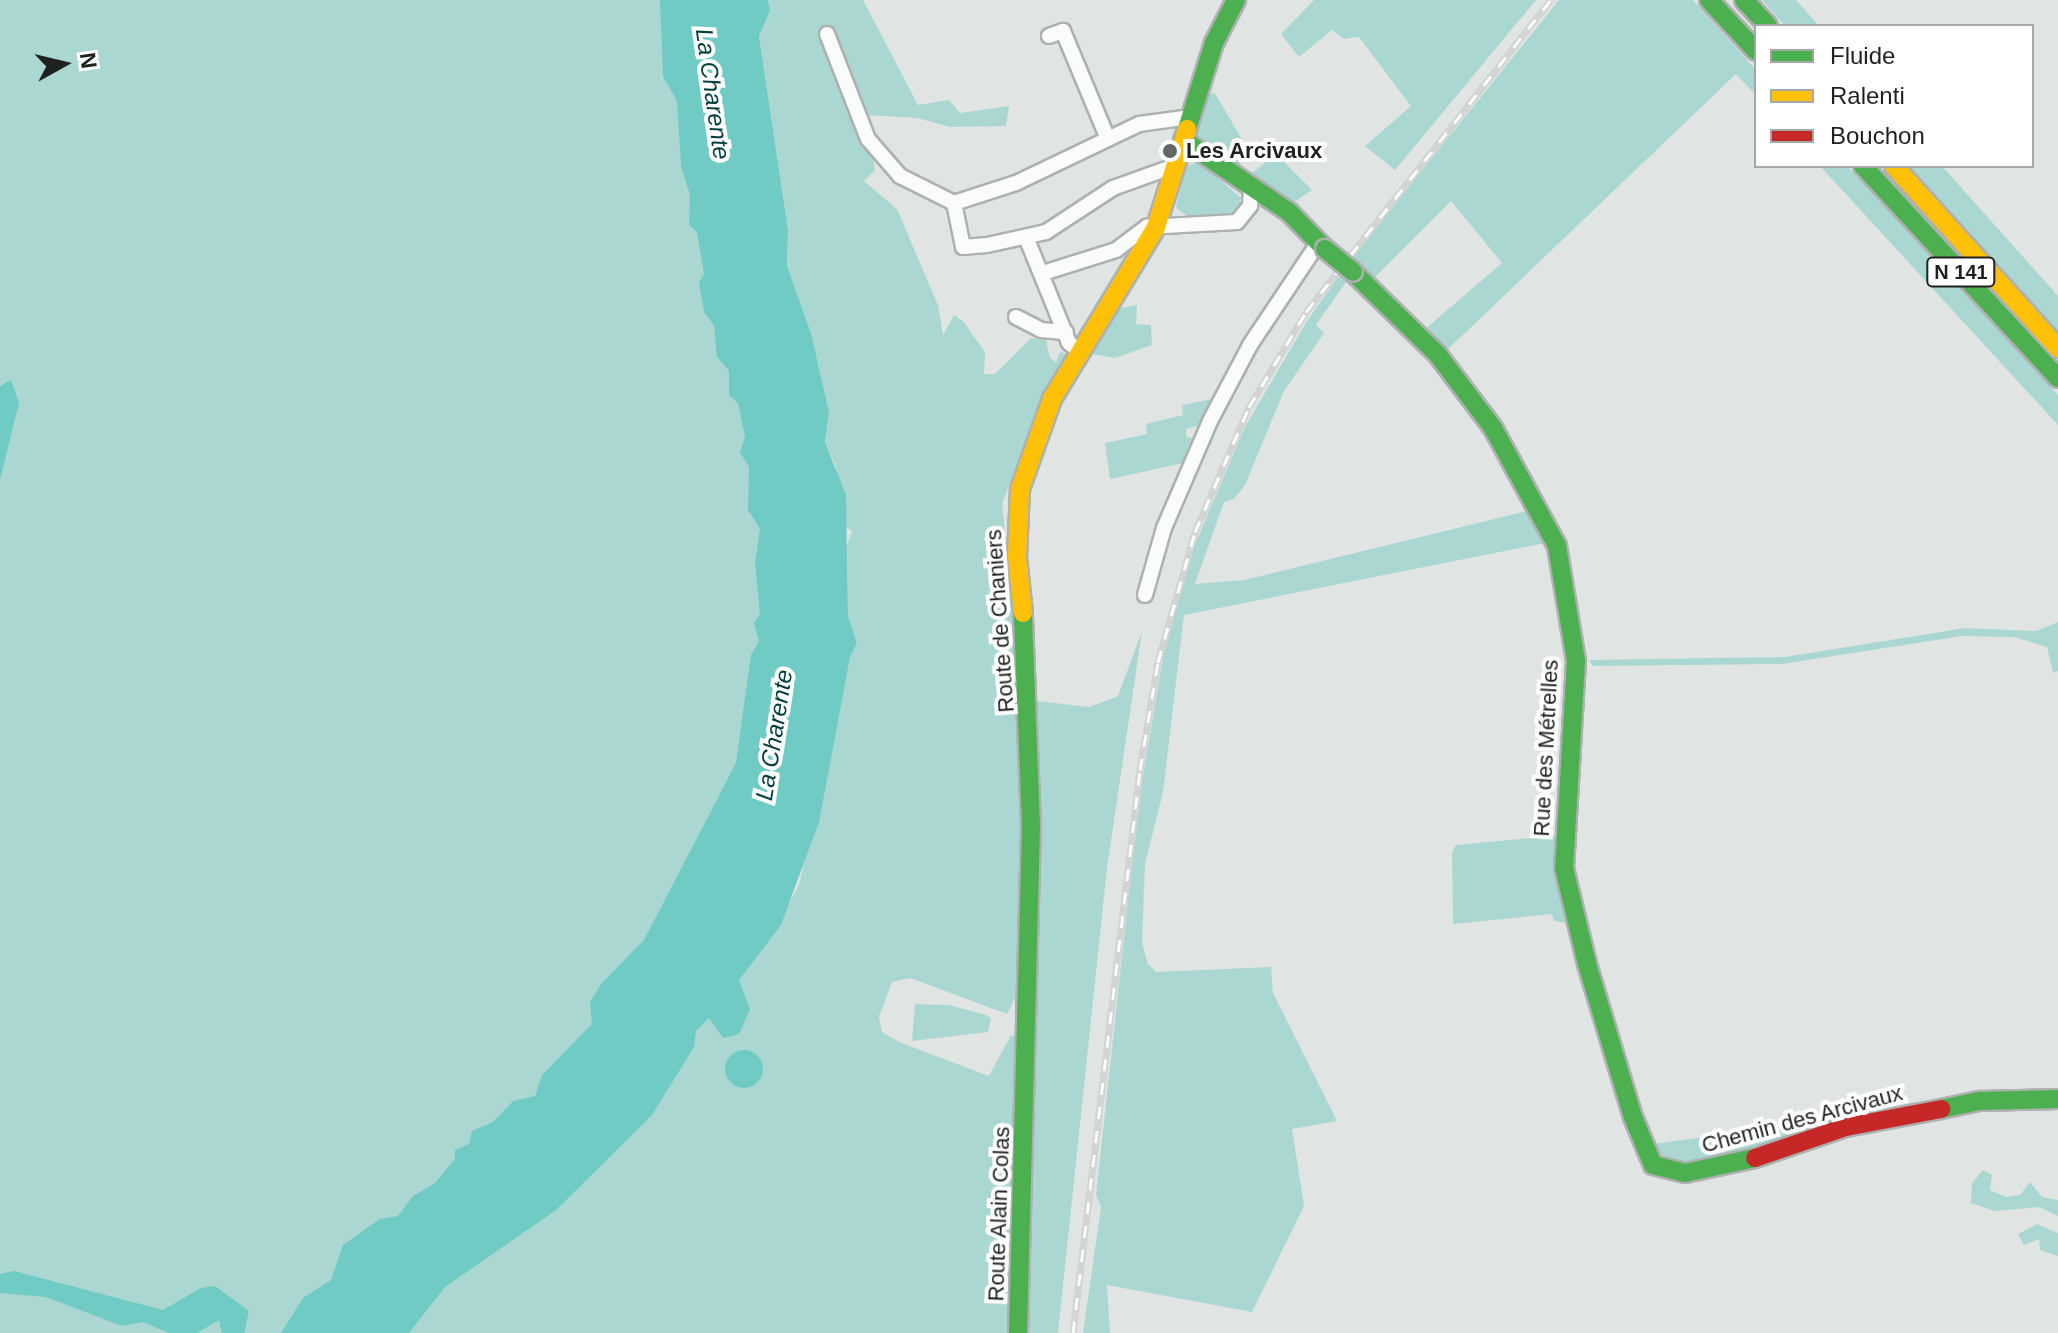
<!DOCTYPE html>
<html>
<head>
<meta charset="utf-8">
<style>
	body { margin:0 }
	#map { position:relative; width:2058px; height:1333px; overflow:hidden; background:#e0e5e4; font-family:Arial,sans-serif }
	div>[style] { position:absolute }
	.green>* { inset:0; background:#abd7d2 }
	.water>* { inset:0; background:#6fcbc4 }
	.round { border-radius:50% }
	.roads { filter:drop-shadow(2px 0 #adb1b0) drop-shadow(-2px 0 #adb1b0) drop-shadow(0 2px #adb1b0) drop-shadow(0 -2px #adb1b0) }
	.street>* { height:14px; margin:-7px; padding:0 7px; transform-origin:7px; border-radius:7px; background:#fafbfb }
	.fast>* { height:18px; margin:-9px; padding:0 9px; transform-origin:9px; border-radius:9px; background:#4caf50 }
	.slow>* { height:18px; margin:-9px; padding:0 9px; transform-origin:9px; border-radius:9px; background:#ffc107 }
	.jam>* { height:18px; margin:-9px; padding:0 9px; transform-origin:9px; border-radius:9px; background:#c62828 }
	.rail>* { height:7px; margin-top:-3.5px; transform-origin:0; background:repeating-linear-gradient(90deg,#fff 0 12px,#d2d3d3 0 24px); box-sizing:border-box; border-block:2px solid #d2d3d3 }
	.bridges { filter:drop-shadow(2px 0 #adb1b0) drop-shadow(-2px 0 #adb1b0) drop-shadow(0 2px #adb1b0) drop-shadow(0 -2px #adb1b0) }
	.fast-bridge>* { height:18px; margin:-9px; padding:0 9px; transform-origin:9px; border-radius:9px; background:#4caf50 }
	.dots>* { width:22px; height:22px; translate:-50% -50%; box-sizing:border-box; border:4px solid #fff; border-radius:50% }
	span { translate:-50% -50%; white-space:nowrap; text-align:center; line-height:1.15; -webkit-text-stroke:8px #fff; paint-order:stroke }
	.shield-label span { padding:2px 6px; background:#fff; border:2px solid; border-radius:6px; -webkit-text-stroke-width:0 }
	.shield-label { font-size:20px; color:#1f2121; font-weight:700 }
	.poi-label { font-size:22px; color:#1f2121; font-weight:700 }
	.left { translate:0 -50%; text-align:left }
	.street-label { font-size:22px; color:#1f2121 }
	.water-label { font-size:24px; color:#013d3a; font-style:italic }
	.legend { position:absolute; left:1754px; top:24px; width:280px; height:144px; box-sizing:border-box; background:#fff; border:2px solid #a5a6a6; margin:0; padding:10px 14px; list-style:none; font-size:24px; color:#1f2121 }
	.legend li { display:flex; align-items:center; gap:16px; height:40px }
	.legend b { width:40px; border:2px solid #a5a6a6 }
	.north { position:absolute; left:24px; top:24px; width:80px; height:80px; -webkit-text-stroke:6px #fff; paint-order:stroke; rotate:82deg; font-size:22px; font-weight:700; line-height:32px; text-align:center; color:#1f2121 }
	.north::after { content:''; display:block; margin:auto; width:28px; height:36px; background:#1f2121; clip-path:polygon(50% 0,100% 100%,50% 72%,0 100%) }
</style>
</head>
<body>
<div id="map">
	<div class="green">
		<div style="clip-path:polygon(0 0,673px 0,773px 600px,759px 713px,644px 981px,314px 1333px,0 1333px)"></div>
		<div style="clip-path:polygon(768px 0,863px 0,918px 105px,949px 100px,960px 113px,1009px 106px,1006px 126px,950px 127px,917px 118px,865px 115px,875px 170px,864px 181px,897px 209px,938px 305px,943px 335px,954px 315px,963px 321px,985px 352px,984px 374px,995px 374px,1031px 338px,1046px 340px,1050px 358px,1056px 362px,1060px 352px,1067px 354px,1028px 433px,1002px 504px,1020px 666px,1021px 985px,1007px 1014px,910px 978px,892px 982px,879px 1017px,882px 1032px,899px 1042px,989px 1076px,1011px 1035px,1018px 1039px,1008px 1333px,376px 1333px,768px 942px,799px 885px,850px 657px,857px 643px,848px 616px,847px 545px,852px 531px,846px 527px,836px 467px,825px 442px,829px 412px,811px 333px,787px 266px,788px 230px,759px 36px,770px 11px)"></div>
		<div style="clip-path:polygon(1314px 0,1536px 0,1395px 170px,1365px 146px,1411px 106px,1359px 37px,1344px 39px,1332px 30px,1299px 57px,1281px 34px)"></div>
		<div style="clip-path:polygon(1559px 0,1693px 0,1756px 70px,1756px 95px,1736px 74px,1444px 353px,1423px 331px,1502px 263px,1451px 201px,1373px 279px,1349px 261px)"></div>
		<div style="clip-path:polygon(1762px 0,1796px 0,1819px 26px,1785px 26px)"></div>
		<div style="clip-path:polygon(1215px 93px,1244px 143px,1246px 152px,1238px 168px,1194px 138px,1208px 94px)"></div>
		<div style="clip-path:polygon(1276px 154px,1312px 190px,1296px 201px,1287px 202px,1251px 174px)"></div>
		<div style="clip-path:polygon(1199px 162px,1241px 198px,1237px 215px,1193px 220px,1176px 208px,1185px 166px)"></div>
		<div style="clip-path:polygon(1820px 166px,1847px 166px,1905px 227px,2058px 395px,2058px 425px)"></div>
		<div style="clip-path:polygon(1910px 166px,1942px 166px,2058px 296px,2058px 331px)"></div>
		<div style="clip-path:polygon(1353px 272px,1316px 325px,1324px 333px,1284px 391px,1245px 485px,1234px 499px,1224px 502px,1195px 584px,1244px 580px,1539px 508px,1555px 541px,1184px 615px,1163px 792px,1145px 864px,1142px 943px,1148px 964px,1156px 972px,1271px 967px,1273px 993px,1337px 1121px,1292px 1129px,1304px 1206px,1252px 1312px,1107px 1285px,1110px 1333px,1083px 1333px,1101px 1207px,1096px 1195px,1139px 800px,1167px 635px,1190px 556px,1245px 427px,1307px 321px,1339px 276px)"></div>
		<div style="clip-path:polygon(1137px 305px,1136px 324px,1151px 325px,1152px 345px,1115px 358px,1087px 353px,1115px 309px)"></div>
		<div style="clip-path:polygon(1218px 398px,1204px 424px,1186px 429px,1186px 437px,1197px 439px,1188px 462px,1110px 479px,1105px 443px,1147px 434px,1146px 424px,1183px 415px,1182px 405px)"></div>
		<div style="clip-path:polygon(2058px 622px,2058px 671px,2053px 673px,2047px 647px,2014px 637px,1962px 636px,1782px 664px,1593px 666px,1589px 660px,1785px 657px,1965px 628px,2036px 631px)"></div>
		<div style="clip-path:polygon(1142px 631px,1107px 868px,1058px 1333px,1023px 1333px,1039px 925px,1037px 701px,1089px 707px,1118px 696px)"></div>
		<div style="clip-path:polygon(1565px 835px,1567px 923px,1554px 921px,1552px 914px,1453px 924px,1452px 852px,1456px 845px)"></div>
		<div style="clip-path:polygon(915px 1004px,949px 1005px,986px 1015px,991px 1019px,988px 1032px,912px 1041px)"></div>
		<div style="clip-path:polygon(1834px 1120px,1701px 1166px,1669px 1162px,1652px 1144px)"></div>
		<div style="clip-path:polygon(1983px 1170px,1992px 1175px,1990px 1190px,2006px 1197px,2020px 1195px,2030px 1182px,2042px 1197px,2058px 1200px,2058px 1216px,2039px 1207px,1995px 1211px,1971px 1203px,1972px 1183px)"></div>
		<div style="clip-path:polygon(2037px 1224px,2058px 1233px,2058px 1256px,2040px 1250px,2039px 1239px,2024px 1245px,2018px 1234px)"></div>
	</div>
	<div class="water">
		<div style="clip-path:polygon(660px 0,768px 0,770px 11px,759px 36px,788px 230px,787px 266px,811px 333px,829px 412px,825px 442px,846px 495px,848px 616px,857px 643px,850px 657px,819px 822px,781px 925px,739px 980px,750px 1009px,739px 1034px,723px 1038px,709px 1018px,696px 1031px,694px 1047px,652px 1115px,556px 1210px,445px 1287px,409px 1333px,281px 1333px,303px 1298px,331px 1280px,343px 1245px,380px 1219px,398px 1216px,413px 1196px,434px 1184px,455px 1159px,455px 1150px,469px 1144px,472px 1131px,493px 1122px,513px 1101px,535px 1096px,542px 1075px,592px 1024px,590px 1002px,601px 984px,644px 940px,736px 763px,751px 655px,759px 641px,754px 623px,760px 614px,755px 563px,760px 529px,748px 510px,749px 467px,740px 452px,745px 437px,738px 403px,729px 395px,729px 371px,717px 357px,714px 325px,704px 312px,699px 282px,704px 274px,697px 232px,689px 225px,690px 195px,681px 166px,677px 101px,663px 76px)"></div>
		<div style="clip-path:polygon(11px 380px,19px 403px,0 480px,0 386px)"></div>
		<div class="round" style="left:725px;top:1050px;width:38px;height:38px"></div>
		<div style="clip-path:polygon(14px 1271px,163px 1310px,201px 1288px,215px 1286px,249px 1311px,244px 1333px,222px 1333px,219px 1320px,197px 1333px,169px 1333px,143px 1322px,122px 1326px,46px 1297px,0 1293px,0 1274px)"></div>
	</div>
	<div class="roads">
		<div class="street">
			<div style="left:827px;top:34px;width:113px;rotate:68.7deg"></div>
			<div style="left:868px;top:139px;width:49px;rotate:49.1deg"></div>
			<div style="left:900px;top:176px;width:60px;rotate:26.6deg"></div>
			<div style="left:954px;top:203px;width:65px;rotate:-17.9deg"></div>
			<div style="left:1016px;top:183px;width:136px;rotate:-25.6deg"></div>
			<div style="left:1139px;top:124px;width:51px;rotate:-7.8deg"></div>
			<div style="left:1049px;top:36px;width:15px;rotate:-20deg"></div>
			<div style="left:1063px;top:31px;width:117px;rotate:67.4deg"></div>
			<div style="left:954px;top:203px;width:45px;rotate:78.4deg"></div>
			<div style="left:963px;top:247px;width:24px;rotate:-5deg"></div>
			<div style="left:987px;top:245px;width:60px;rotate:-12.4deg"></div>
			<div style="left:1046px;top:232px;width:80px;rotate:-33.3deg"></div>
			<div style="left:1113px;top:188px;width:68px;rotate:-19.8deg"></div>
			<div style="left:1026px;top:237px;width:114px;rotate:67.9deg"></div>
			<div style="left:1069px;top:343px;width:11px;rotate:38deg"></div>
			<div style="left:1043px;top:273px;width:77px;rotate:-17.5deg"></div>
			<div style="left:1116px;top:250px;width:39px;rotate:-37deg"></div>
			<div style="left:1147px;top:227px;width:90px;rotate:-3.2deg"></div>
			<div style="left:1237px;top:222px;width:21px;rotate:-51deg"></div>
			<div style="left:1250px;top:206px;width:18px;rotate:-87deg"></div>
			<div style="left:1016px;top:317px;width:28px;rotate:27deg"></div>
			<div style="left:1041px;top:330px;width:25px;rotate:5deg"></div>
			<div style="left:1145px;top:595px;width:70px;rotate:-74.2deg"></div>
			<div style="left:1164px;top:528px;width:116px;rotate:-66.7deg"></div>
			<div style="left:1210px;top:421px;width:86px;rotate:-62.2deg"></div>
			<div style="left:1250px;top:345px;width:124px;rotate:-56.2deg"></div>
		</div>
		<div class="fast">
			<div style="left:1709px;top:0;width:69px;rotate:47.3deg"></div>
			<div style="left:1744px;top:0;width:35px;rotate:47deg"></div>
			<div style="left:1187px;top:129px;width:90px;rotate:-72.6deg"></div>
			<div style="left:1214px;top:43px;width:48px;rotate:-62.9deg"></div>
			<div style="left:1183px;top:140px;width:128px;rotate:34.2deg"></div>
			<div style="left:1289px;top:212px;width:52px;rotate:45.8deg"></div>
			<div style="left:1863px;top:166px;width:288px;rotate:47.4deg"></div>
			<div style="left:1353px;top:272px;width:119px;rotate:44.3deg"></div>
			<div style="left:1438px;top:355px;width:91px;rotate:53deg"></div>
			<div style="left:1493px;top:428px;width:134px;rotate:61.5deg"></div>
			<div style="left:1557px;top:546px;width:117px;rotate:80.6deg"></div>
			<div style="left:1576px;top:661px;width:207px;rotate:93.3deg"></div>
			<div style="left:1564px;top:868px;width:99px;rotate:76.5deg"></div>
			<div style="left:1587px;top:964px;width:160px;rotate:73.3deg"></div>
			<div style="left:1633px;top:1117px;width:52px;rotate:67.4deg"></div>
			<div style="left:1653px;top:1165px;width:33px;rotate:14deg"></div>
			<div style="left:1685px;top:1173px;width:72px;rotate:-12.1deg"></div>
			<div style="left:1941px;top:1109px;width:40px;rotate:-12deg"></div>
			<div style="left:1980px;top:1101px;width:78px;rotate:-1.5deg"></div>
			<div style="left:1018px;top:1333px;width:507px;rotate:-88.53deg"></div>
			<div style="left:1031px;top:826px;width:213px;rotate:-92.2deg"></div>
		</div>
		<div class="slow">
			<div style="left:1894px;top:166px;width:245px;rotate:48deg"></div>
			<div style="left:1023px;top:613px;width:56px;rotate:-96.1deg"></div>
			<div style="left:1017px;top:557px;width:68px;rotate:-87.5deg"></div>
			<div style="left:1020px;top:489px;width:96px;rotate:-70.4deg"></div>
			<div style="left:1052px;top:399px;width:201px;rotate:-58.8deg"></div>
			<div style="left:1156px;top:227px;width:103px;rotate:-72.4deg"></div>
		</div>
		<div class="jam">
			<div style="left:1755px;top:1158px;width:96px;rotate:-18.8deg"></div>
			<div style="left:1846px;top:1127px;width:97px;rotate:-10.7deg"></div>
		</div>
	</div>
	<div class="rail">
		<div style="left:1073px;top:1333px;width:567px;rotate:-83.21deg"></div>
		<div style="left:1140px;top:770px;width:109px;rotate:-80.5deg"></div>
		<div style="left:1158px;top:662px;width:135px;rotate:-74.1deg"></div>
		<div style="left:1195px;top:532px;width:136px;rotate:-66.6deg"></div>
		<div style="left:1249px;top:407px;width:111px;rotate:-59deg"></div>
		<div style="left:1306px;top:312px;width:397px;rotate:-51.9deg"></div>
	</div>
	<div class="bridges">
		<div class="fast-bridge">
			<div style="left:1325px;top:249px;width:36px;rotate:39deg"></div>
		</div>
	</div>
	<div class="dots">
		<div style="left:1170px;top:151px;background:#636665"></div>
	</div>
	<div class="shield-label">
		<span style="left:1961px;top:272px">N 141</span>
	</div>
	<div class="poi-label">
		<span class="left" style="left:1186px;top:151px">Les Arcivaux</span>
	</div>
	<div class="street-label">
		<span style="left:1000px;top:621px;rotate:-94deg">Route de Chaniers</span>
		<span style="left:1546px;top:748px;rotate:-87deg">Rue des Métrelles</span>
		<span style="left:1802px;top:1119px;rotate:-15deg">Chemin des Arcivaux</span>
		<span style="left:999px;top:1214px;rotate:-88deg">Route Alain Colas</span>
	</div>
	<div class="water-label">
		<span style="left:713px;top:94px;rotate:82deg">La Charente</span>
		<span style="left:774px;top:735px;rotate:-81deg">La Charente</span>
	</div>
	<ul class="legend">
	<li><b style="height:10px;background:#4caf50"></b>Fluide</li>
	<li><b style="height:10px;background:#ffc107"></b>Ralenti</li>
	<li><b style="height:10px;background:#c62828"></b>Bouchon</li>
	</ul>
	<div class="north">N</div>
</div>
</body>
</html>
